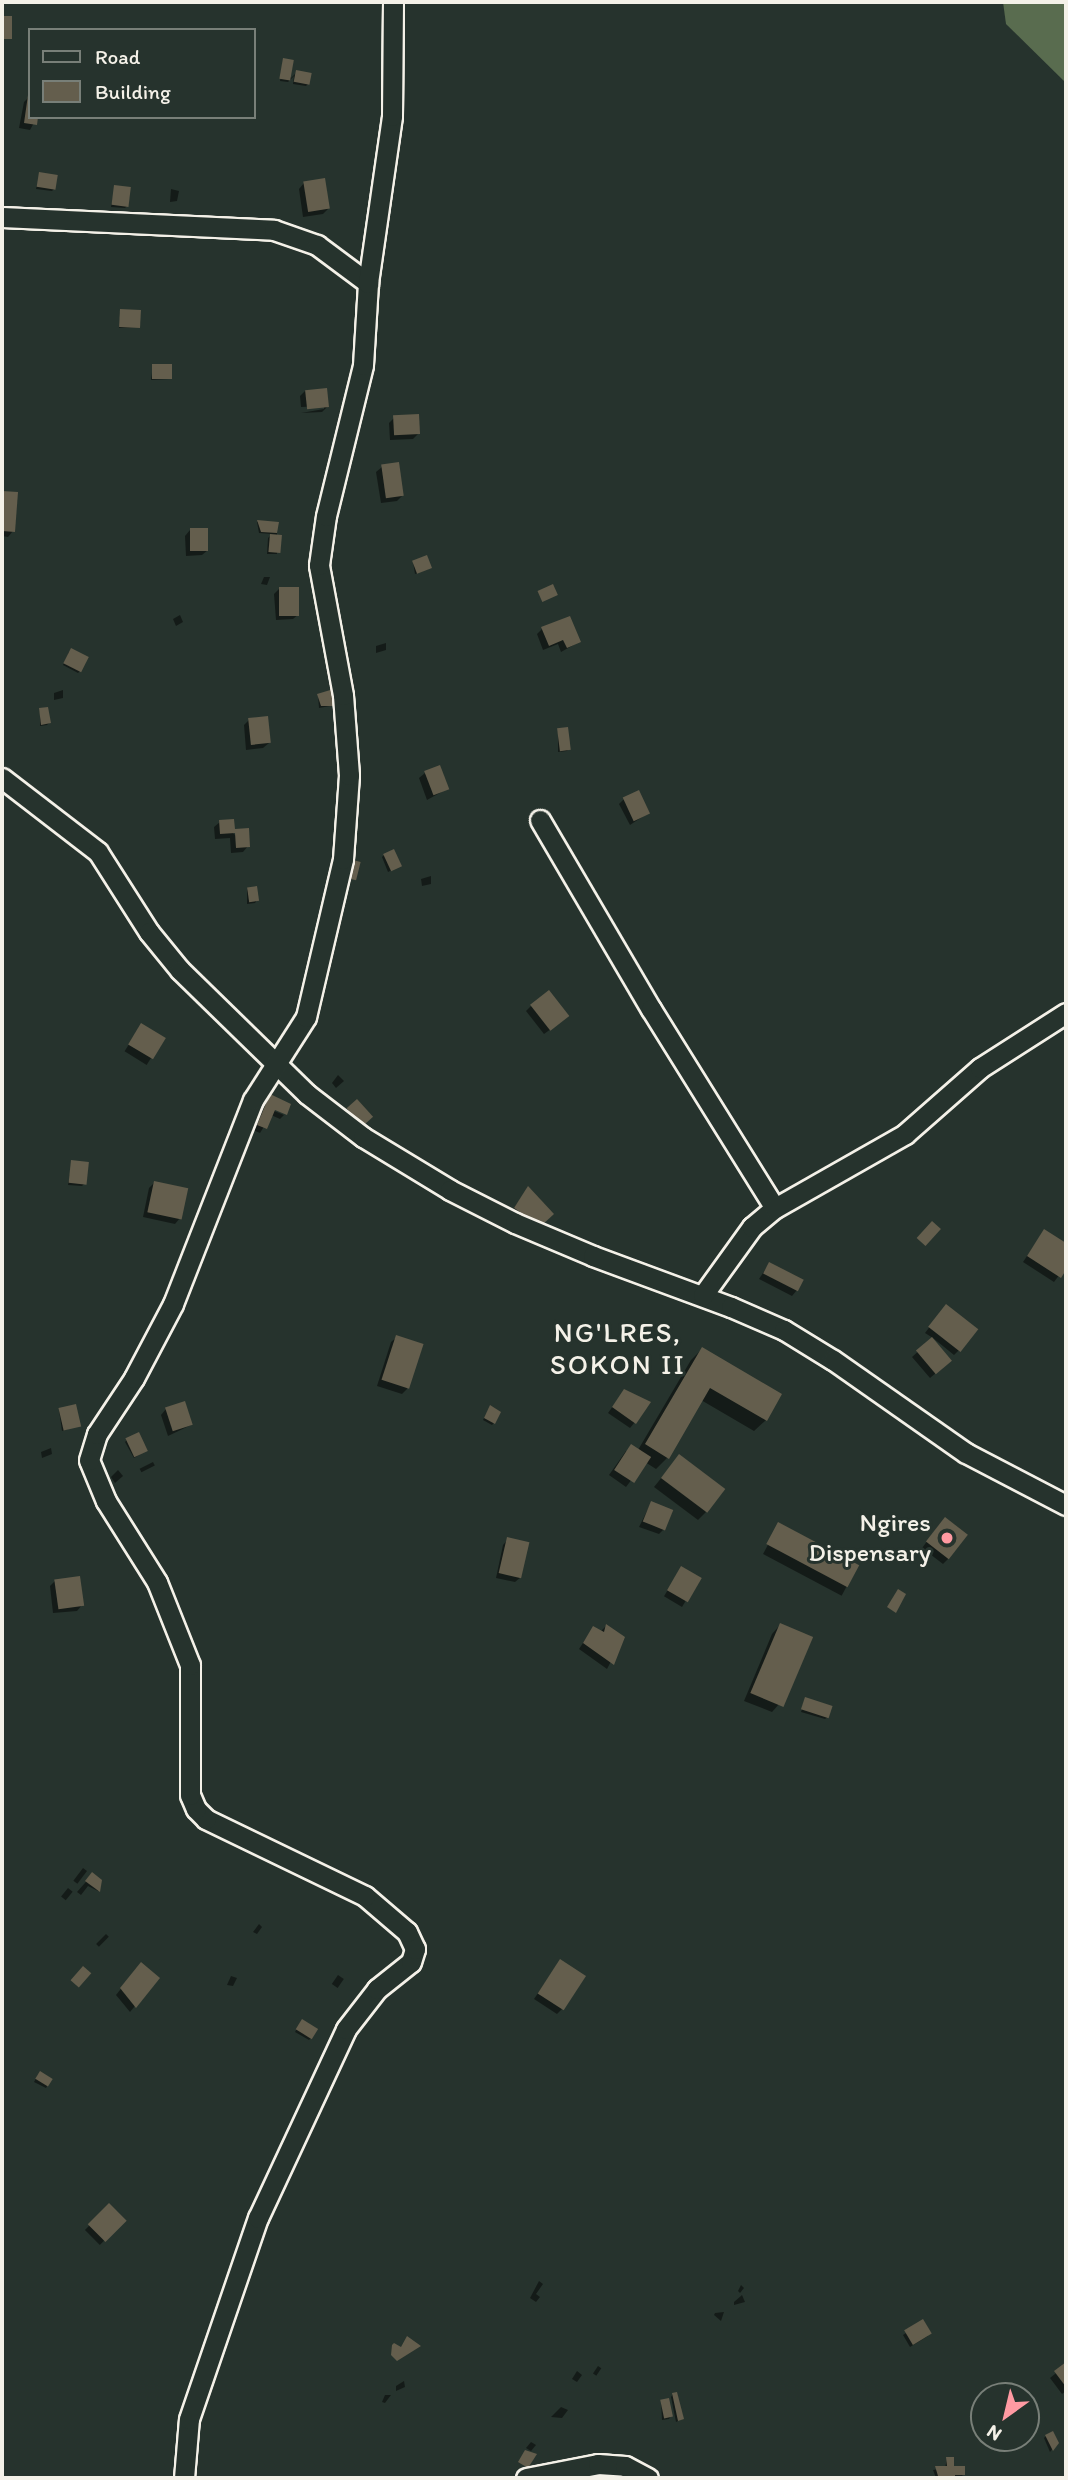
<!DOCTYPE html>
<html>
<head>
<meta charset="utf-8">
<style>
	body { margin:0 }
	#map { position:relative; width:1068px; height:2480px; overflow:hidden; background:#26332d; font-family:Itim,sans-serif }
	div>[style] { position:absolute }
	.green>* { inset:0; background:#596c4f }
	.shadow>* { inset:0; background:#0007; transform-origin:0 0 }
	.building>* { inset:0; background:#645e4d; transform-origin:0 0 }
	.roads { filter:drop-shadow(2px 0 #f4f1e8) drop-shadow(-2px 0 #f4f1e8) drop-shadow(0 2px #f4f1e8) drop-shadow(0 -2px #f4f1e8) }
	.minor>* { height:19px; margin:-9.5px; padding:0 9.5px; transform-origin:9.5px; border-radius:9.5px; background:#26332d }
	.dots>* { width:19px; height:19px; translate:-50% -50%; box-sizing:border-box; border:4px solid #26332d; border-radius:50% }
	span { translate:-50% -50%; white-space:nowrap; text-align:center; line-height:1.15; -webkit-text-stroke:6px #26332d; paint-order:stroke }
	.poi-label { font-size:26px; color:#f4f1e8 }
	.right { translate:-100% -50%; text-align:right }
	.neighbourhood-label { font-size:28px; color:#f4f1e8; letter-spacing:2px }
	.frame { position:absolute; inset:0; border:4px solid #f4f1e8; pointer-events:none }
	.legend { position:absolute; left:28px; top:28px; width:228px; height:91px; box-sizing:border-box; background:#26332d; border:2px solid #787f78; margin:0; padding:9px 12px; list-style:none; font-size:21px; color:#f4f1e8 }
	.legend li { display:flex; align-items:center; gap:14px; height:35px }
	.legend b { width:35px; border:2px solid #787f78 }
	.north { position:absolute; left:970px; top:2382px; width:70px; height:70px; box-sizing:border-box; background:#26332d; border:2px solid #787f78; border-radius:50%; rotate:214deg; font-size:19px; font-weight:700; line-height:28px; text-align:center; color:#f4f1e8 }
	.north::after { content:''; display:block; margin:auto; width:24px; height:32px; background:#ff9aa2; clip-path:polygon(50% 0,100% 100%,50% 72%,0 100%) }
</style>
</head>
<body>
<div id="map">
	<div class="green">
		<div style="clip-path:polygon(1003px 2px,1066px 2px,1066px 83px,1006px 24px)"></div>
	</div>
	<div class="shadow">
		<div style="clip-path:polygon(284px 60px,291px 78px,297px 72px,308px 84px,306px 86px,293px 84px,294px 76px,288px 82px,280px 81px)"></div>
		<div style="clip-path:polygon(29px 97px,30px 117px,45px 117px,36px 119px,30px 130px,19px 128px,24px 102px)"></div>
		<div style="clip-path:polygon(40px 174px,54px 189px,52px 191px,36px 189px)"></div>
		<div style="clip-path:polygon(304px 183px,328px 209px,323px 214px,303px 217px,299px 189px)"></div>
		<div style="clip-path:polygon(115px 187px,127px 206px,125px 208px,111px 207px)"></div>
		<div style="clip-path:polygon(171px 189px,179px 191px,177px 201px,170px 202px)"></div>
		<div style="clip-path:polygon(121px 311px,139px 327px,119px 328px)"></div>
		<div style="clip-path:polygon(153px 365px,170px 379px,151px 380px)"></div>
		<div style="clip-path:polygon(305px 391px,327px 407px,322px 412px,301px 413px,324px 409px,324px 406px,301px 407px,300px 396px)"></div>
		<div style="clip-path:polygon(394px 418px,418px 434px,413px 439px,390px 440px,389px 423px)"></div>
		<div style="clip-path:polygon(382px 467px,402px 496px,397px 501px,381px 503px,376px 472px)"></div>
		<div style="clip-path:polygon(2px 493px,16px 494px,13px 531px,8px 537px,2px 536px)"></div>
		<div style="clip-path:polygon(257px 522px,277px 523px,277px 554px,267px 554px,268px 538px,272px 534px,259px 533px)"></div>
		<div style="clip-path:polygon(190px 530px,208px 550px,202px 555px,186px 556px,185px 536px)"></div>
		<div style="clip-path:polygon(413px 562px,428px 569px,415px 574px)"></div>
		<div style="clip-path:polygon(264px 577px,270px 577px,267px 585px,261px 584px)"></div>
		<div style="clip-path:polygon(279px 589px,299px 614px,293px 619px,276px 620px,274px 594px)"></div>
		<div style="clip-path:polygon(180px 615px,183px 622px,176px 626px,173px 619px)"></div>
		<div style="clip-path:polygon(542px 629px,579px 642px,561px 652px,558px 644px,543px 650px,537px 634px)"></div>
		<div style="clip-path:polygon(386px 643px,386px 650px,376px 653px,376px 646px)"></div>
		<div style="clip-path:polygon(69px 652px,80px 671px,78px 673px,63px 665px)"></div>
		<div style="clip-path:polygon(63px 690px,63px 698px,54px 700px,54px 693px)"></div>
		<div style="clip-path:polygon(318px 695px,336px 705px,319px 708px)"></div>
		<div style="clip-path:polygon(40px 710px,49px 723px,47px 725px,40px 726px)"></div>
		<div style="clip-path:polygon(249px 720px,269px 743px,263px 748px,246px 750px,244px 725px)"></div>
		<div style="clip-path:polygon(558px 730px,569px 749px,567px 751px,558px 752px)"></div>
		<div style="clip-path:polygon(425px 773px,447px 789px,427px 800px,419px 778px)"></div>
		<div style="clip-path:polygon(624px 799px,648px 813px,630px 825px,619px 804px)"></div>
		<div style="clip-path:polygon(220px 822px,248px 846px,243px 852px,231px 853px,230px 838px,215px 839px,214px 827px)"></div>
		<div style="clip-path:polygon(384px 855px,398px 867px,388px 872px,382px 857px)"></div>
		<div style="clip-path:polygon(431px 876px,431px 884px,422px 886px,421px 879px)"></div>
		<div style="clip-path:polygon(247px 889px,257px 900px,255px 903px,247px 904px)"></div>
		<div style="clip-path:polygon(531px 1006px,562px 1021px,544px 1034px,526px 1011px)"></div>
		<div style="left:141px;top:1025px;width:26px;height:31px;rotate:32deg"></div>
		<div style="clip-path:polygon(338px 1075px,344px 1081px,336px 1088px,332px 1083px)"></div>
		<div style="clip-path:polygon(270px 1096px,285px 1112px,267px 1108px,284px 1115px,280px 1119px,271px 1115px,260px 1133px,253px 1130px)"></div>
		<div style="clip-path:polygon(72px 1162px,84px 1184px,82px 1186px,68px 1185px)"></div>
		<div style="clip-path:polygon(154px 1183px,180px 1218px,175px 1224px,143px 1217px,149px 1188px)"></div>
		<div style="clip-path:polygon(528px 1188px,534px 1230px,510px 1214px)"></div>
		<div style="clip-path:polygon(1044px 1231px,1066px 1245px,1066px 1266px,1054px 1282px,1023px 1262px)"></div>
		<div style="clip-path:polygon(769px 1264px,797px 1290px,792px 1296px,759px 1279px)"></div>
		<div style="clip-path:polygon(941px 1312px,959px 1350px,954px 1355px,933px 1338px,944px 1366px,930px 1378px,912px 1357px,933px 1338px,925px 1333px)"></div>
		<div style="clip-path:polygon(397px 1337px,407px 1389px,402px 1394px,377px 1386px,391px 1342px)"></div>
		<div style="clip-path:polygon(702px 1349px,766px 1420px,754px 1431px,701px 1400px,667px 1458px,656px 1469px,645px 1462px,626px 1487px,609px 1475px,626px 1451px,638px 1450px,691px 1360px)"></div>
		<div style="clip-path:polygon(624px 1391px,635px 1422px,630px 1428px,608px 1413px)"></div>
		<div style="clip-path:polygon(490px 1407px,494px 1423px,492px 1425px,483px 1420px)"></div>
		<div style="clip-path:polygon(166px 1409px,191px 1425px,168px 1436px,161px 1415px)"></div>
		<div style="clip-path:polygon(59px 1410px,79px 1425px,62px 1431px)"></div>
		<div style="clip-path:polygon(127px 1440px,144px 1452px,134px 1458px,125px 1442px)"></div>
		<div style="clip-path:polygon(51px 1448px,52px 1454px,42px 1458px,41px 1452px)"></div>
		<div style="clip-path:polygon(679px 1456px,706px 1512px,698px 1520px,654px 1487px)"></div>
		<div style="left:153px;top:1462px;width:4px;height:15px;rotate:63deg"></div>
		<div style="clip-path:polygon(118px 1470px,123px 1476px,115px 1483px,111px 1477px)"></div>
		<div style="clip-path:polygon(651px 1503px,664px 1529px,659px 1534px,639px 1527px)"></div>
		<div style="left:779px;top:1524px;width:89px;height:34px;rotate:28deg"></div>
		<div style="clip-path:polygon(940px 1524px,948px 1559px,943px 1564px,922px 1548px)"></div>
		<div style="clip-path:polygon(508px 1539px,521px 1577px,515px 1582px,496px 1578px,503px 1545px)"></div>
		<div style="left:681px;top:1568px;width:21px;height:33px;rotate:31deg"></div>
		<div style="clip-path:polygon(55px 1581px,82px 1605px,77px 1611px,53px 1613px,50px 1586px)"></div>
		<div style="clip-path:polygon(780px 1625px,780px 1703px,772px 1712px,744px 1701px,772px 1634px)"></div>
		<div style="clip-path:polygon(606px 1626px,623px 1638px,607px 1669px,579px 1649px,593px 1628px,600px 1632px)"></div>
		<div style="clip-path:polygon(806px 1699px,828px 1717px,825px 1719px,801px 1712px)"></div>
		<div style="left:83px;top:1868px;width:5px;height:16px;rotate:37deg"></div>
		<div style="clip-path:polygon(92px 1875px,101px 1881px,98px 1891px,88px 1886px,81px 1895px,77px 1892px)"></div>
		<div style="left:68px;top:1888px;width:6px;height:11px;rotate:39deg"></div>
		<div style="clip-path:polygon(259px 1924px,262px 1927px,257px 1934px,253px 1932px)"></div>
		<div style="left:106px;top:1934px;width:4px;height:14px;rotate:45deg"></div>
		<div style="clip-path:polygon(560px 1961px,562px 2009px,557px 2014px,534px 1999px)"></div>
		<div style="clip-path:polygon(136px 1970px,158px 1978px,130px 2012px,116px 1995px)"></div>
		<div style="left:338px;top:1975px;width:7px;height:11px;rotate:34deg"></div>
		<div style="clip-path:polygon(231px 1976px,237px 1978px,233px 1986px,227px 1985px)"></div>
		<div style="clip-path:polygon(300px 2023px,311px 2038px,309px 2040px,295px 2032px)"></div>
		<div style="clip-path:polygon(38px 2075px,51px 2080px,46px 2088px,34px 2082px)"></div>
		<div style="left:109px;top:2206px;width:21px;height:34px;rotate:45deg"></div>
		<div style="clip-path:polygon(539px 2281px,543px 2284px,536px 2294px,540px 2297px,536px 2302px,530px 2298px)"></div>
		<div style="clip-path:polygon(741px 2285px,744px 2288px,740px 2293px,738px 2291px)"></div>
		<div style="clip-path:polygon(742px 2295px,745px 2302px,734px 2305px,734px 2302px)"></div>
		<div style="clip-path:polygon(724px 2312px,721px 2321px,714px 2315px,715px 2313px)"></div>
		<div style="clip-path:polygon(923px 2322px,928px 2336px,910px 2347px,903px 2335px)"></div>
		<div style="clip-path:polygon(1066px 2365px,1066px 2391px,1062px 2394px,1050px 2378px)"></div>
		<div style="left:598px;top:2366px;width:4px;height:9px;rotate:34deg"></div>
		<div style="clip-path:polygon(577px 2371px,582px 2375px,577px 2382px,572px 2379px)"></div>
		<div style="clip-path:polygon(404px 2381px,405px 2387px,396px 2391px,396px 2386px)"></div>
		<div style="clip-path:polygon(673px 2394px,682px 2419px,676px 2422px,671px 2397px)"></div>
		<div style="clip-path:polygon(385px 2395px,391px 2395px,385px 2403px,382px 2402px)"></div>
		<div style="clip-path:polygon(661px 2401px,671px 2416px,669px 2419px,662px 2420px)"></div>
		<div style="clip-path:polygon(561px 2407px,568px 2410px,562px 2418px,551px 2417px)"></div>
		<div style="clip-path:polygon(1046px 2436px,1057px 2443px,1050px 2452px,1044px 2438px)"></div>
		<div style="clip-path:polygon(531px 2442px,536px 2445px,531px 2451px,526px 2448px)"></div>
		<div style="clip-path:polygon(947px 2459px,952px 2468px,963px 2475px,961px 2477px,936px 2478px,933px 2470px,945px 2468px)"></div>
	</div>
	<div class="building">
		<div style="left:2px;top:16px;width:10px;height:23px"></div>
		<div style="left:283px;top:58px;width:11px;height:21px;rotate:10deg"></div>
		<div style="left:296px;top:70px;width:16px;height:12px;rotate:11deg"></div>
		<div style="clip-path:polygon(28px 95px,30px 117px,38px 117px,37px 125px,24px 123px)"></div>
		<div style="left:39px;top:172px;width:19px;height:15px;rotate:9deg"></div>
		<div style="left:325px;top:178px;width:31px;height:22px;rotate:81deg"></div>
		<div style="left:114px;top:185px;width:17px;height:20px;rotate:7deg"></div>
		<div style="left:120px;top:309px;width:21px;height:18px;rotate:3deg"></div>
		<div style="left:152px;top:364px;width:20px;height:15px"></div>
		<div style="left:327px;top:388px;width:19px;height:22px;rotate:84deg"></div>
		<div style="left:419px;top:414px;width:20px;height:26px;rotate:87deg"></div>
		<div style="left:399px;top:462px;width:34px;height:18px;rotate:82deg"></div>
		<div style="clip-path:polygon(2px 491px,18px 492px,15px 532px,2px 531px)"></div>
		<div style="clip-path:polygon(257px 520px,279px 522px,277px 533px,261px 532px)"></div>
		<div style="left:190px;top:528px;width:18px;height:23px"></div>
		<div style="left:270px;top:534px;width:12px;height:18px;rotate:5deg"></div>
		<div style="left:427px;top:555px;width:14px;height:16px;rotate:69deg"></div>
		<div style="left:553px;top:584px;width:12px;height:17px;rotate:66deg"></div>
		<div style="left:279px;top:587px;width:20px;height:29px"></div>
		<div style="clip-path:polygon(570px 616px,581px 642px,567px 648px,563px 640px,549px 646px,541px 627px)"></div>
		<div style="left:71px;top:648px;width:20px;height:17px;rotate:27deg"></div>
		<div style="clip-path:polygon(337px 688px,338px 706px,321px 706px,317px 694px)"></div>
		<div style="clip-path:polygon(48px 707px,51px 723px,41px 725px,39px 708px)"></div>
		<div style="left:268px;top:716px;width:27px;height:20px;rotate:84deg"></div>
		<div style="left:568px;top:727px;width:23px;height:11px;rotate:83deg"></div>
		<div style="left:440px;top:765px;width:26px;height:17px;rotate:69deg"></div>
		<div style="left:639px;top:790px;width:26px;height:18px;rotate:65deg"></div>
		<div style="clip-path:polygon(234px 819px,235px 829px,249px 828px,250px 847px,236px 848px,235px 833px,220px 834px,219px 820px)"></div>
		<div style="left:394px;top:849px;width:19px;height:12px;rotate:65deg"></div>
		<div style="left:349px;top:859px;width:12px;height:19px;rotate:14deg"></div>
		<div style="left:257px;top:886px;width:15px;height:10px;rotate:82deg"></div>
		<div style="left:549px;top:990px;width:33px;height:24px;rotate:52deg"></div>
		<div style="left:141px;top:1023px;width:29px;height:25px;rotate:31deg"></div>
		<div style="clip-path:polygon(270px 1094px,291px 1104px,287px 1115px,275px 1110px,267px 1129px,257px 1125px)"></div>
		<div style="left:357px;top:1099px;width:24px;height:14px;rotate:48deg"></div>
		<div style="left:71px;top:1160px;width:18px;height:23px;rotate:6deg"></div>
		<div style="left:154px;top:1181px;width:35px;height:32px;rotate:12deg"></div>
		<div style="clip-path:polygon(528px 1186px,554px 1214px,541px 1226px,514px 1208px)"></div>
		<div style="left:932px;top:1221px;width:12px;height:23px;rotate:42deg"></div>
		<div style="clip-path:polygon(1044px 1229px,1066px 1243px,1066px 1270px,1061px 1278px,1027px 1256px)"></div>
		<div style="left:769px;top:1262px;width:39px;height:13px;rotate:27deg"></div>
		<div style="left:946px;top:1304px;width:41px;height:29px;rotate:38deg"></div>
		<div style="left:396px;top:1335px;width:29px;height:47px;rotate:18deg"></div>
		<div style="left:932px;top:1337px;width:31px;height:21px;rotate:50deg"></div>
		<div style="clip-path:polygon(702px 1347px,782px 1394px,767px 1421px,710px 1388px,669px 1459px,645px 1444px)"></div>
		<div style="clip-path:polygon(624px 1389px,651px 1402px,636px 1424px,612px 1407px)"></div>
		<div style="left:185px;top:1401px;width:25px;height:21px;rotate:72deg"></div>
		<div style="left:76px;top:1404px;width:23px;height:18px;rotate:77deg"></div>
		<div style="clip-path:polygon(490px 1405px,501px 1412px,495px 1424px,484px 1418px)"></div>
		<div style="left:139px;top:1432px;width:21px;height:15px;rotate:65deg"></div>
		<div style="left:631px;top:1444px;width:24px;height:31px;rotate:33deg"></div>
		<div style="left:679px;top:1454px;width:58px;height:30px;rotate:37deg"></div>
		<div style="left:651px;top:1501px;width:24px;height:22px;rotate:22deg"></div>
		<div style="left:945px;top:1517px;width:29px;height:31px;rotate:38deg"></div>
		<div style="left:778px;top:1522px;width:92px;height:25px;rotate:28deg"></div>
		<div style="left:507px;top:1537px;width:23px;height:37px;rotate:13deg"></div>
		<div style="left:681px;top:1566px;width:24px;height:28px;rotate:30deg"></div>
		<div style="left:80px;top:1576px;width:30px;height:26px;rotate:82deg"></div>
		<div style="clip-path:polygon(898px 1589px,906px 1594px,896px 1613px,887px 1607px)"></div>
		<div style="left:780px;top:1623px;width:36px;height:76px;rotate:23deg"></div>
		<div style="clip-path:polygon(606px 1624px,625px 1637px,614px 1665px,583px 1643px,593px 1626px,604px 1632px)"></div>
		<div style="left:805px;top:1697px;width:29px;height:13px;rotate:18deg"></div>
		<div style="clip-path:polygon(92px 1872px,102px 1880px,100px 1892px,85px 1881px)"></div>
		<div style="left:560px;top:1959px;width:31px;height:41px;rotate:33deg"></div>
		<div style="clip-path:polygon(141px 1962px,160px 1978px,136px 2008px,120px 1988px)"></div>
		<div style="left:83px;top:1966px;width:11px;height:19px;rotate:41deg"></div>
		<div style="left:302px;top:2019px;width:19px;height:12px;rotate:32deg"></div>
		<div style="left:40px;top:2071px;width:15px;height:9px;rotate:32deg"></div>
		<div style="left:109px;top:2203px;width:25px;height:30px;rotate:45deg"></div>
		<div style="left:923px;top:2319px;width:17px;height:22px;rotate:59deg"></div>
		<div style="clip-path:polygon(407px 2336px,421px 2346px,397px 2361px,391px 2355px,392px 2345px,394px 2343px,401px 2347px)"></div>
		<div style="clip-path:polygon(1066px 2362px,1066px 2387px,1054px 2371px)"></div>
		<div style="clip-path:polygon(677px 2392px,684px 2419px,678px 2421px,672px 2393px)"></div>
		<div style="left:669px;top:2398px;width:19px;height:9px;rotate:78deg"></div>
		<div style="clip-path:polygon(1053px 2431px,1059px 2443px,1053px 2451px,1045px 2435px)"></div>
		<div style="clip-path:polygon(525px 2450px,537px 2454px,528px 2468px,518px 2462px)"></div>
		<div style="clip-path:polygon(946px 2457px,954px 2457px,954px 2466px,965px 2466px,965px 2475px,955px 2475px,955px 2478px,938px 2476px,935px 2466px,947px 2466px)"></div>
	</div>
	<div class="roads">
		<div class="minor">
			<div style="left:2px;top:217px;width:272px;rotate:2.7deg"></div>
			<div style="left:274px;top:230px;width:46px;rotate:19.2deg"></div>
			<div style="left:317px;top:245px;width:64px;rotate:36.7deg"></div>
			<div style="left:2px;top:778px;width:121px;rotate:37.6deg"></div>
			<div style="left:98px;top:852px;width:95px;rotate:57.5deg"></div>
			<div style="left:149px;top:932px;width:49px;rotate:50.8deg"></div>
			<div style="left:180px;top:970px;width:177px;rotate:44.3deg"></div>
			<div style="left:307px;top:1094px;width:71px;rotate:37.5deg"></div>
			<div style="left:363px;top:1137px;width:102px;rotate:31.3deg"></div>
			<div style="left:450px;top:1190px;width:73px;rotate:26.9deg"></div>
			<div style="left:515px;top:1223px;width:85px;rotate:22.9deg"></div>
			<div style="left:593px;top:1256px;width:147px;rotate:20.3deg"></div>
			<div style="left:731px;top:1307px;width:58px;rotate:23.5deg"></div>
			<div style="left:784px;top:1330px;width:57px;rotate:31.5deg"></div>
			<div style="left:833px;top:1360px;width:162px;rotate:35deg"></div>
			<div style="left:966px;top:1453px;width:113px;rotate:27.5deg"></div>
			<div style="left:540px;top:820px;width:219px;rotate:59.6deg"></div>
			<div style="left:651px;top:1009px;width:234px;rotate:58.1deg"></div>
			<div style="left:703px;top:1295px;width:84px;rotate:-54.2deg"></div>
			<div style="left:752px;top:1227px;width:30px;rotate:-40deg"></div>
			<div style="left:775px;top:1208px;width:150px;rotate:-29.6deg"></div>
			<div style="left:905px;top:1134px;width:100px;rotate:-41.3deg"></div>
			<div style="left:980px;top:1068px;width:102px;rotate:-32.6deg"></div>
			<div style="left:184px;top:2478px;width:59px;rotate:-85.2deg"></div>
			<div style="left:189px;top:2419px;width:213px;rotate:-71.1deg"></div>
			<div style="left:258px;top:2218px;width:208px;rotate:-65deg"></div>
			<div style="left:346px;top:2029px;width:51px;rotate:-52.2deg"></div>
			<div style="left:377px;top:1989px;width:43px;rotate:-38.5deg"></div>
			<div style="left:411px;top:1962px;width:14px;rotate:-73deg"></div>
			<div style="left:415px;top:1949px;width:19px;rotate:-115deg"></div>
			<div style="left:407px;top:1932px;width:55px;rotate:-139.4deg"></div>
			<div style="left:365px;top:1896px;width:177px;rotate:-154.2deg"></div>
			<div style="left:206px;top:1819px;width:14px;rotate:-135deg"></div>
			<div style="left:196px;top:1809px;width:15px;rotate:-113deg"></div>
			<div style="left:190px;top:1795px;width:130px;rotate:-90deg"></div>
			<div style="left:190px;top:1665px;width:89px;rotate:-111.7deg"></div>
			<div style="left:157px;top:1582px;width:96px;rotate:-122.2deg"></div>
			<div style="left:106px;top:1501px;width:44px;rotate:-112.5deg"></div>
			<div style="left:89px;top:1460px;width:27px;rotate:-73deg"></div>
			<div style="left:97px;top:1434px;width:67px;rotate:-56.5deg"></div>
			<div style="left:134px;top:1378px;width:84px;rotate:-62.2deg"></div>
			<div style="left:173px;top:1304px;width:219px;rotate:-68.6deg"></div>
			<div style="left:253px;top:1100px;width:98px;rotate:-57.4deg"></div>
			<div style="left:306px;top:1017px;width:162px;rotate:-76.8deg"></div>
			<div style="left:343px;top:859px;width:84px;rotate:-85.9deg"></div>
			<div style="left:349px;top:775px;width:80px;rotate:-94.3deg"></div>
			<div style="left:343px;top:695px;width:132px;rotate:-100.5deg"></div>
			<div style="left:319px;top:565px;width:49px;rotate:-81.9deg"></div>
			<div style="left:326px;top:516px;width:155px;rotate:-76.2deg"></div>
			<div style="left:363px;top:365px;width:82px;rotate:-86.5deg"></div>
			<div style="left:368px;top:283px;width:169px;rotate:-81.8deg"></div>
			<div style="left:392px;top:116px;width:114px;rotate:-89.5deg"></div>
			<div style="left:526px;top:2478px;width:73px;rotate:-11deg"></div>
			<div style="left:598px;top:2464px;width:27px;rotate:4deg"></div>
			<div style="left:625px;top:2466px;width:26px;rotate:28deg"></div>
		</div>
	</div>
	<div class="dots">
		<div style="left:947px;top:1538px;background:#ff9aa2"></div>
	</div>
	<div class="poi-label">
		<span class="right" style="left:931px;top:1538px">Ngires<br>Dispensary</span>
	</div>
	<div class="neighbourhood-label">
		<span style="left:618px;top:1348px">NG'LRES,<br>SOKON II</span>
	</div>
	<div class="frame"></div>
	<ul class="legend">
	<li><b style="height:9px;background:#26332d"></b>Road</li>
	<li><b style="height:19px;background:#645e4d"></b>Building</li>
	</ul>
	<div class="north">N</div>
</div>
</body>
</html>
